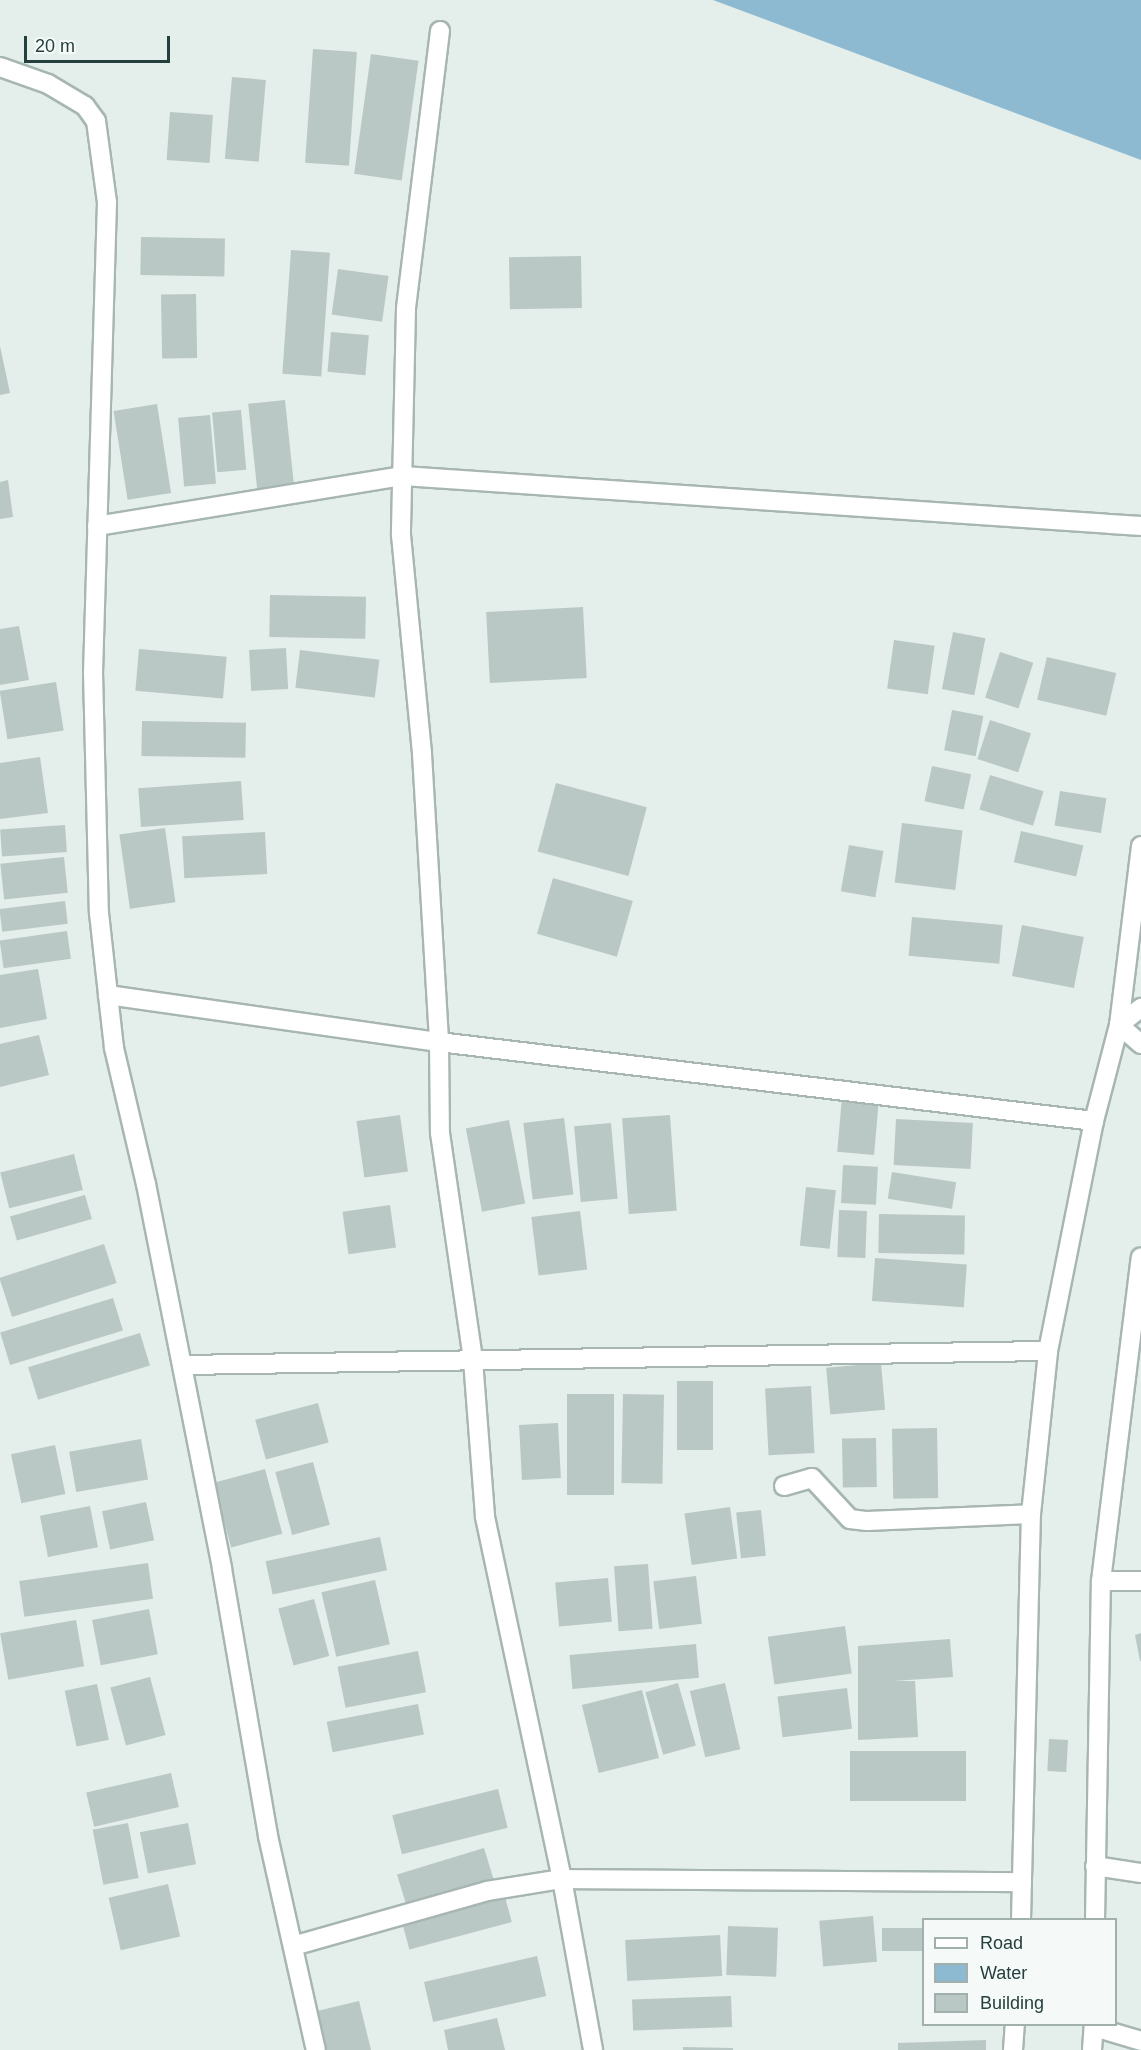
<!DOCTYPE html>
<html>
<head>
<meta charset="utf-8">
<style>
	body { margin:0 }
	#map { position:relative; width:1141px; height:2050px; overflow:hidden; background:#e4eeeb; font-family:Arial,sans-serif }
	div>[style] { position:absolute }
	.water>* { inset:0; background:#8ebad1 }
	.building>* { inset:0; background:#bac8c5; transform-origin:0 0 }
	.roads { filter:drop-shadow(2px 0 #a7b6b3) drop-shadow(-2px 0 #a7b6b3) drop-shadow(0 2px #a7b6b3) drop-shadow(0 -2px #a7b6b3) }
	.minor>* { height:18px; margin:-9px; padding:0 9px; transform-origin:9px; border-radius:9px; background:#fff }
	span { translate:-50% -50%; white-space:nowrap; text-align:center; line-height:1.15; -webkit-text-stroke:4.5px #f5faf8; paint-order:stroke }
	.legend { position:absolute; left:922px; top:1918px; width:195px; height:108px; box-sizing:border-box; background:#f5faf8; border:2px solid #a1afad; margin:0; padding:8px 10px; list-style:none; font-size:18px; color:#243f3d }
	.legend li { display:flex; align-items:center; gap:12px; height:30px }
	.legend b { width:30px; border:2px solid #a1afad }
	.scale { position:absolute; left:24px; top:36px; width:146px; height:27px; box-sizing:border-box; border:3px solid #243f3d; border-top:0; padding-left:8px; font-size:18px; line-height:21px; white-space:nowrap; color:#243f3d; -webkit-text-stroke:4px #f5faf8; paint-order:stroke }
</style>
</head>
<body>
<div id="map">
	<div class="water">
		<div style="clip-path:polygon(713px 0,1141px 0,1141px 160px)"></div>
	</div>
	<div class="building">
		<div style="left:313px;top:49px;width:44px;height:114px;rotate:4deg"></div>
		<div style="left:371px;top:54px;width:48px;height:121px;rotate:8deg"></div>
		<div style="left:232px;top:77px;width:34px;height:82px;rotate:5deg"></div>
		<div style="left:170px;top:112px;width:43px;height:48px;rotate:4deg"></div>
		<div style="left:141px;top:237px;width:84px;height:38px;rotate:1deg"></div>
		<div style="left:291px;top:250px;width:39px;height:124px;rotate:4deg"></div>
		<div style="left:581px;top:256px;width:52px;height:72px;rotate:89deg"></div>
		<div style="left:338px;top:269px;width:51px;height:46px;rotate:8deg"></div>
		<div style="left:196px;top:294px;width:64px;height:35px;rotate:89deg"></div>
		<div style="left:331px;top:332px;width:38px;height:40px;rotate:5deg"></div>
		<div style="clip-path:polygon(0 346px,10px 393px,0 395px)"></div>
		<div style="left:285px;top:400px;width:91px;height:37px;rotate:84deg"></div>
		<div style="left:157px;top:404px;width:90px;height:44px;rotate:81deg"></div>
		<div style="left:241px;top:410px;width:60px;height:29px;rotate:85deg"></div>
		<div style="left:210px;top:415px;width:69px;height:32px;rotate:85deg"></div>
		<div style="clip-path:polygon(8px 480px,13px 517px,0 519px,0 482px)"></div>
		<div style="left:270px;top:595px;width:96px;height:42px;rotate:1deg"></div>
		<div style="left:583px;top:607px;width:71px;height:97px;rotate:87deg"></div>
		<div style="clip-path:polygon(19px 626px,29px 680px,0 685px,0 629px)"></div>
		<div style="left:953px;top:632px;width:33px;height:58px;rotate:11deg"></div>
		<div style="left:894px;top:640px;width:41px;height:49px;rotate:8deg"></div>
		<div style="left:286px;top:648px;width:41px;height:37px;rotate:87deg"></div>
		<div style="left:139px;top:649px;width:88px;height:42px;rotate:5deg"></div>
		<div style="left:300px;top:650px;width:80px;height:38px;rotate:7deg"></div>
		<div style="left:1000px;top:652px;width:35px;height:48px;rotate:18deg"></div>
		<div style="left:1047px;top:657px;width:71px;height:44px;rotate:13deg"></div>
		<div style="left:56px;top:682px;width:49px;height:57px;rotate:81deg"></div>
		<div style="left:952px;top:710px;width:32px;height:41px;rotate:11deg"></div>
		<div style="left:990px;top:720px;width:43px;height:41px;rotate:18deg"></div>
		<div style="left:142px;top:721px;width:104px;height:35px;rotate:1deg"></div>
		<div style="clip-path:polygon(40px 757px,48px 813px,0 819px,0 763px)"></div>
		<div style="left:932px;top:766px;width:40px;height:36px;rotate:12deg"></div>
		<div style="left:990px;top:775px;width:56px;height:36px;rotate:17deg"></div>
		<div style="left:241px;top:781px;width:39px;height:103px;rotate:86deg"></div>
		<div style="left:556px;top:783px;width:94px;height:71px;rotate:15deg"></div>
		<div style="left:1060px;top:791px;width:47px;height:35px;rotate:9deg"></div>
		<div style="left:902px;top:823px;width:61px;height:60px;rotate:7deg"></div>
		<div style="left:65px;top:825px;width:27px;height:65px;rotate:86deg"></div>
		<div style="left:165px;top:828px;width:75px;height:46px;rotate:82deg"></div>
		<div style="left:1021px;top:831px;width:64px;height:32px;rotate:13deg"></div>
		<div style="left:265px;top:832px;width:42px;height:83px;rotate:87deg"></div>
		<div style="left:849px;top:845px;width:35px;height:47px;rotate:10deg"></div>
		<div style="left:64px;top:857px;width:36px;height:64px;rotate:84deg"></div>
		<div style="left:553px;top:878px;width:83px;height:58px;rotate:16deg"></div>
		<div style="left:65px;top:901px;width:23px;height:66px;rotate:83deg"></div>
		<div style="left:912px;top:917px;width:91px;height:39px;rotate:5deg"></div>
		<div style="left:1022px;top:925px;width:63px;height:52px;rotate:11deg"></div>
		<div style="left:67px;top:931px;width:28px;height:68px;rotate:82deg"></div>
		<div style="clip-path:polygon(38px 969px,47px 1019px,0 1028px,0 975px)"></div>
		<div style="clip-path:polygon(39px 1035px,49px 1075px,0 1087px,0 1044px)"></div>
		<div style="left:842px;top:1097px;width:37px;height:55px;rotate:5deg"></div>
		<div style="left:400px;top:1115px;width:57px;height:44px;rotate:82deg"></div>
		<div style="left:670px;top:1115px;width:96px;height:48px;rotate:86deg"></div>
		<div style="left:564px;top:1118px;width:77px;height:41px;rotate:83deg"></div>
		<div style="left:896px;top:1119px;width:77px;height:46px;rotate:3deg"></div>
		<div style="left:509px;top:1120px;width:85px;height:44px;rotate:79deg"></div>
		<div style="left:611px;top:1123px;width:76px;height:37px;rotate:85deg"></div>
		<div style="left:74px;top:1154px;width:37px;height:76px;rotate:76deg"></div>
		<div style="left:843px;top:1165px;width:35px;height:38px;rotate:3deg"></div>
		<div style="left:892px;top:1172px;width:65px;height:27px;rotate:9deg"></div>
		<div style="left:806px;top:1187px;width:30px;height:59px;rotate:6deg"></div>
		<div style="left:85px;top:1195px;width:25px;height:78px;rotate:74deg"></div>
		<div style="left:390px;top:1205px;width:43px;height:48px;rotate:82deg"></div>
		<div style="left:839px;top:1210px;width:28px;height:47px;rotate:2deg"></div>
		<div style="left:580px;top:1211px;width:59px;height:49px;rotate:83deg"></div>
		<div style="left:879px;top:1214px;width:86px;height:39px;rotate:1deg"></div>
		<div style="left:104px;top:1244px;width:41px;height:110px;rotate:72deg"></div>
		<div style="left:875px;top:1258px;width:92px;height:43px;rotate:4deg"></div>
		<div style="left:113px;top:1298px;width:34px;height:118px;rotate:73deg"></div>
		<div style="left:140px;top:1333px;width:34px;height:117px;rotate:73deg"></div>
		<div style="left:881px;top:1363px;width:47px;height:55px;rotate:85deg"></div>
		<div style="left:677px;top:1381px;width:36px;height:69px"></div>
		<div style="left:811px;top:1386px;width:67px;height:46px;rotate:87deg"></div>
		<div style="left:567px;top:1394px;width:47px;height:101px"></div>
		<div style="left:623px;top:1394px;width:41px;height:89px;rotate:1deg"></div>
		<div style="left:318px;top:1403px;width:41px;height:65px;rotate:75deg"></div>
		<div style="left:558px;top:1423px;width:55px;height:39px;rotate:87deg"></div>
		<div style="left:937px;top:1428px;width:70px;height:45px;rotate:89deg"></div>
		<div style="left:876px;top:1438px;width:49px;height:34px;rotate:89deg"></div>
		<div style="left:141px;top:1439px;width:41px;height:73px;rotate:80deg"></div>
		<div style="left:55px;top:1445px;width:50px;height:45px;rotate:78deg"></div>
		<div style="left:313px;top:1462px;width:65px;height:39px;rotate:75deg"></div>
		<div style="left:265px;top:1469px;width:67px;height:53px;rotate:75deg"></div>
		<div style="left:146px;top:1502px;width:39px;height:45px;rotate:78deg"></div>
		<div style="left:90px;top:1506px;width:42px;height:51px;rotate:79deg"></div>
		<div style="left:730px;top:1507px;width:52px;height:46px;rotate:82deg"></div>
		<div style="left:761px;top:1510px;width:46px;height:25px;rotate:84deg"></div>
		<div style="left:380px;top:1537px;width:34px;height:117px;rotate:78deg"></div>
		<div style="left:148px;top:1563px;width:36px;height:130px;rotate:82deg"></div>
		<div style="left:648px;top:1564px;width:65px;height:34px;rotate:86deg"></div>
		<div style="left:696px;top:1576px;width:48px;height:43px;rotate:83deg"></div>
		<div style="left:608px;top:1578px;width:44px;height:53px;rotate:85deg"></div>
		<div style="left:375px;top:1580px;width:66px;height:55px;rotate:77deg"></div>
		<div style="left:314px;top:1599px;width:59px;height:37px;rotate:75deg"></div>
		<div style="left:149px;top:1609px;width:46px;height:58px;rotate:79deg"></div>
		<div style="left:76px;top:1620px;width:47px;height:77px;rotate:80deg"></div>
		<div style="left:845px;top:1626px;width:48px;height:78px;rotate:82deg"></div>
		<div style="clip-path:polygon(1141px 1633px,1141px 1661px,1140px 1661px,1135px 1635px)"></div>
		<div style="clip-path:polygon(950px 1639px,953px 1677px,893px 1681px,915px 1681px,918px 1737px,858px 1740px,858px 1646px)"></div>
		<div style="left:696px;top:1644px;width:34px;height:127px;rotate:85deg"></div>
		<div style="left:418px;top:1651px;width:42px;height:82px;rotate:79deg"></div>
		<div style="left:150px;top:1677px;width:60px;height:41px;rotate:75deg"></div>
		<div style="left:678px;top:1683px;width:65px;height:34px;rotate:74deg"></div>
		<div style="left:725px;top:1683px;width:68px;height:36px;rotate:77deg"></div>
		<div style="left:97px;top:1684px;width:57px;height:33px;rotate:78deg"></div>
		<div style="left:847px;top:1688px;width:41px;height:70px;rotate:83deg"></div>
		<div style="left:642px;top:1690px;width:70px;height:62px;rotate:76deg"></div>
		<div style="left:418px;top:1704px;width:31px;height:93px;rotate:79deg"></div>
		<div style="left:1049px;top:1739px;width:19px;height:32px;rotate:3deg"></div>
		<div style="left:850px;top:1751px;width:116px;height:50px"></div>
		<div style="left:171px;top:1773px;width:35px;height:87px;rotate:77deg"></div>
		<div style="left:498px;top:1789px;width:40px;height:109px;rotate:76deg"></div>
		<div style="left:128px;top:1823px;width:56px;height:36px;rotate:79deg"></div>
		<div style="left:188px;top:1823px;width:42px;height:49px;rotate:79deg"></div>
		<div style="left:484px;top:1848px;width:34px;height:91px;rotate:73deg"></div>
		<div style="left:168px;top:1884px;width:54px;height:61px;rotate:77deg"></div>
		<div style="left:504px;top:1893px;width:30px;height:106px;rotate:75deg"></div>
		<div style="left:873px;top:1916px;width:46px;height:54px;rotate:85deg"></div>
		<div style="left:728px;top:1926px;width:50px;height:49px;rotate:2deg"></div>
		<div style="left:924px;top:1928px;width:23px;height:42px;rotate:90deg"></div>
		<div style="left:720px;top:1935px;width:41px;height:95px;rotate:87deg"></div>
		<div style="left:537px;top:1956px;width:41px;height:116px;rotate:77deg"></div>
		<div style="left:731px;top:1996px;width:31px;height:99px;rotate:88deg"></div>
		<div style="clip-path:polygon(359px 2001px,371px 2050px,326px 2050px,317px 2011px)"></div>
		<div style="clip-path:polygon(497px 2018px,505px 2050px,448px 2050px,444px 2030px)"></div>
		<div style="clip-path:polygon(986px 2040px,986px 2050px,898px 2050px,898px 2043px)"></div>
		<div style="clip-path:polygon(683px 2047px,733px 2048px,733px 2050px,683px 2050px)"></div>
	</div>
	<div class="roads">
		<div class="minor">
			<div style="left:440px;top:31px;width:280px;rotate:97deg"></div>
			<div style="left:406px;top:309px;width:226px;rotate:91.3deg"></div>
			<div style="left:401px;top:535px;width:220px;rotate:84.5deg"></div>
			<div style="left:422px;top:754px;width:289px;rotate:86.6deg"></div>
			<div style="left:439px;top:1042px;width:91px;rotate:89.4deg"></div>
			<div style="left:440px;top:1133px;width:229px;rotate:81.7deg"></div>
			<div style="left:473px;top:1360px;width:157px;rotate:85.6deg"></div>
			<div style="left:485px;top:1517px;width:370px;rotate:78deg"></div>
			<div style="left:562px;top:1879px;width:174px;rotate:79.7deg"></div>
			<div style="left:0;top:67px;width:51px;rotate:19.5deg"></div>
			<div style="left:48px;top:84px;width:43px;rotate:30.7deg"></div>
			<div style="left:85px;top:106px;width:19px;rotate:54deg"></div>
			<div style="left:96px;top:121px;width:82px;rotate:82.3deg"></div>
			<div style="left:107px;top:202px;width:470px;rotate:91.7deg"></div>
			<div style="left:93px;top:672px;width:241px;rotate:88.6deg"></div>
			<div style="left:99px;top:913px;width:82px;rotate:83.7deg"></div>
			<div style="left:108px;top:995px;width:53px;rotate:83.5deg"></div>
			<div style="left:114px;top:1048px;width:140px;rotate:76.8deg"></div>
			<div style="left:146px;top:1184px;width:392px;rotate:78.8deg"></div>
			<div style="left:222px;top:1569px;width:271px;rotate:80.2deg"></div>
			<div style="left:268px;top:1836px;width:219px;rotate:77.4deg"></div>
			<div style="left:97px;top:526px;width:310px;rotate:-9.3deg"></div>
			<div style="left:403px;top:476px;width:740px;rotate:3.88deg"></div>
			<div style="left:1141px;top:846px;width:180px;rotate:97deg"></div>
			<div style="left:1119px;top:1025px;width:29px;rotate:41deg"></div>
			<div style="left:108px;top:995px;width:334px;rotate:8.1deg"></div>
			<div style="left:439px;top:1042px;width:660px;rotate:6.88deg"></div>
			<div style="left:183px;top:1365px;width:865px;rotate:-0.93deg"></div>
			<div style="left:784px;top:1486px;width:29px;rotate:-16deg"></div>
			<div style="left:812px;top:1478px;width:56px;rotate:47.2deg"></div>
			<div style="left:850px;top:1519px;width:17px;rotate:7deg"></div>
			<div style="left:867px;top:1521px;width:164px;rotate:-2.4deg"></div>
			<div style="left:1101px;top:1581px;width:40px"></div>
			<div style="left:1095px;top:1866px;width:47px;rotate:8.7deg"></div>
			<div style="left:1021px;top:1920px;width:406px;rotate:-88.6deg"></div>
			<div style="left:1031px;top:1514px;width:164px;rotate:-84deg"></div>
			<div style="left:1048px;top:1351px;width:235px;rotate:-78.7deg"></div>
			<div style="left:1094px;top:1121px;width:99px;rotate:-75.4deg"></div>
			<div style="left:1119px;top:1025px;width:28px;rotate:-38deg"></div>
			<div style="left:1095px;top:1920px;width:339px;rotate:-89deg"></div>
			<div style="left:1101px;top:1581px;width:326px;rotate:-83deg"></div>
			<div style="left:293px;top:1946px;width:202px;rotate:-15.8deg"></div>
			<div style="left:487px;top:1891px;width:76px;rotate:-9.1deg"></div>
			<div style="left:562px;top:1879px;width:460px;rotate:0.4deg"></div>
			<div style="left:1094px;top:2027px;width:49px;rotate:16.6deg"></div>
			<div style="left:1013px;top:2050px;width:26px;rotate:-86deg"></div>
			<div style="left:1092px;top:2050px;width:26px;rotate:-86deg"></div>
		</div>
	</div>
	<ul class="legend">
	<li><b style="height:8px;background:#fff"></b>Road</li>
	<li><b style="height:16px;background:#8ebad1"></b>Water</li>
	<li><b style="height:16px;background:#bac8c5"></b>Building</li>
	</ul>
	<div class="scale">20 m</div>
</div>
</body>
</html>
